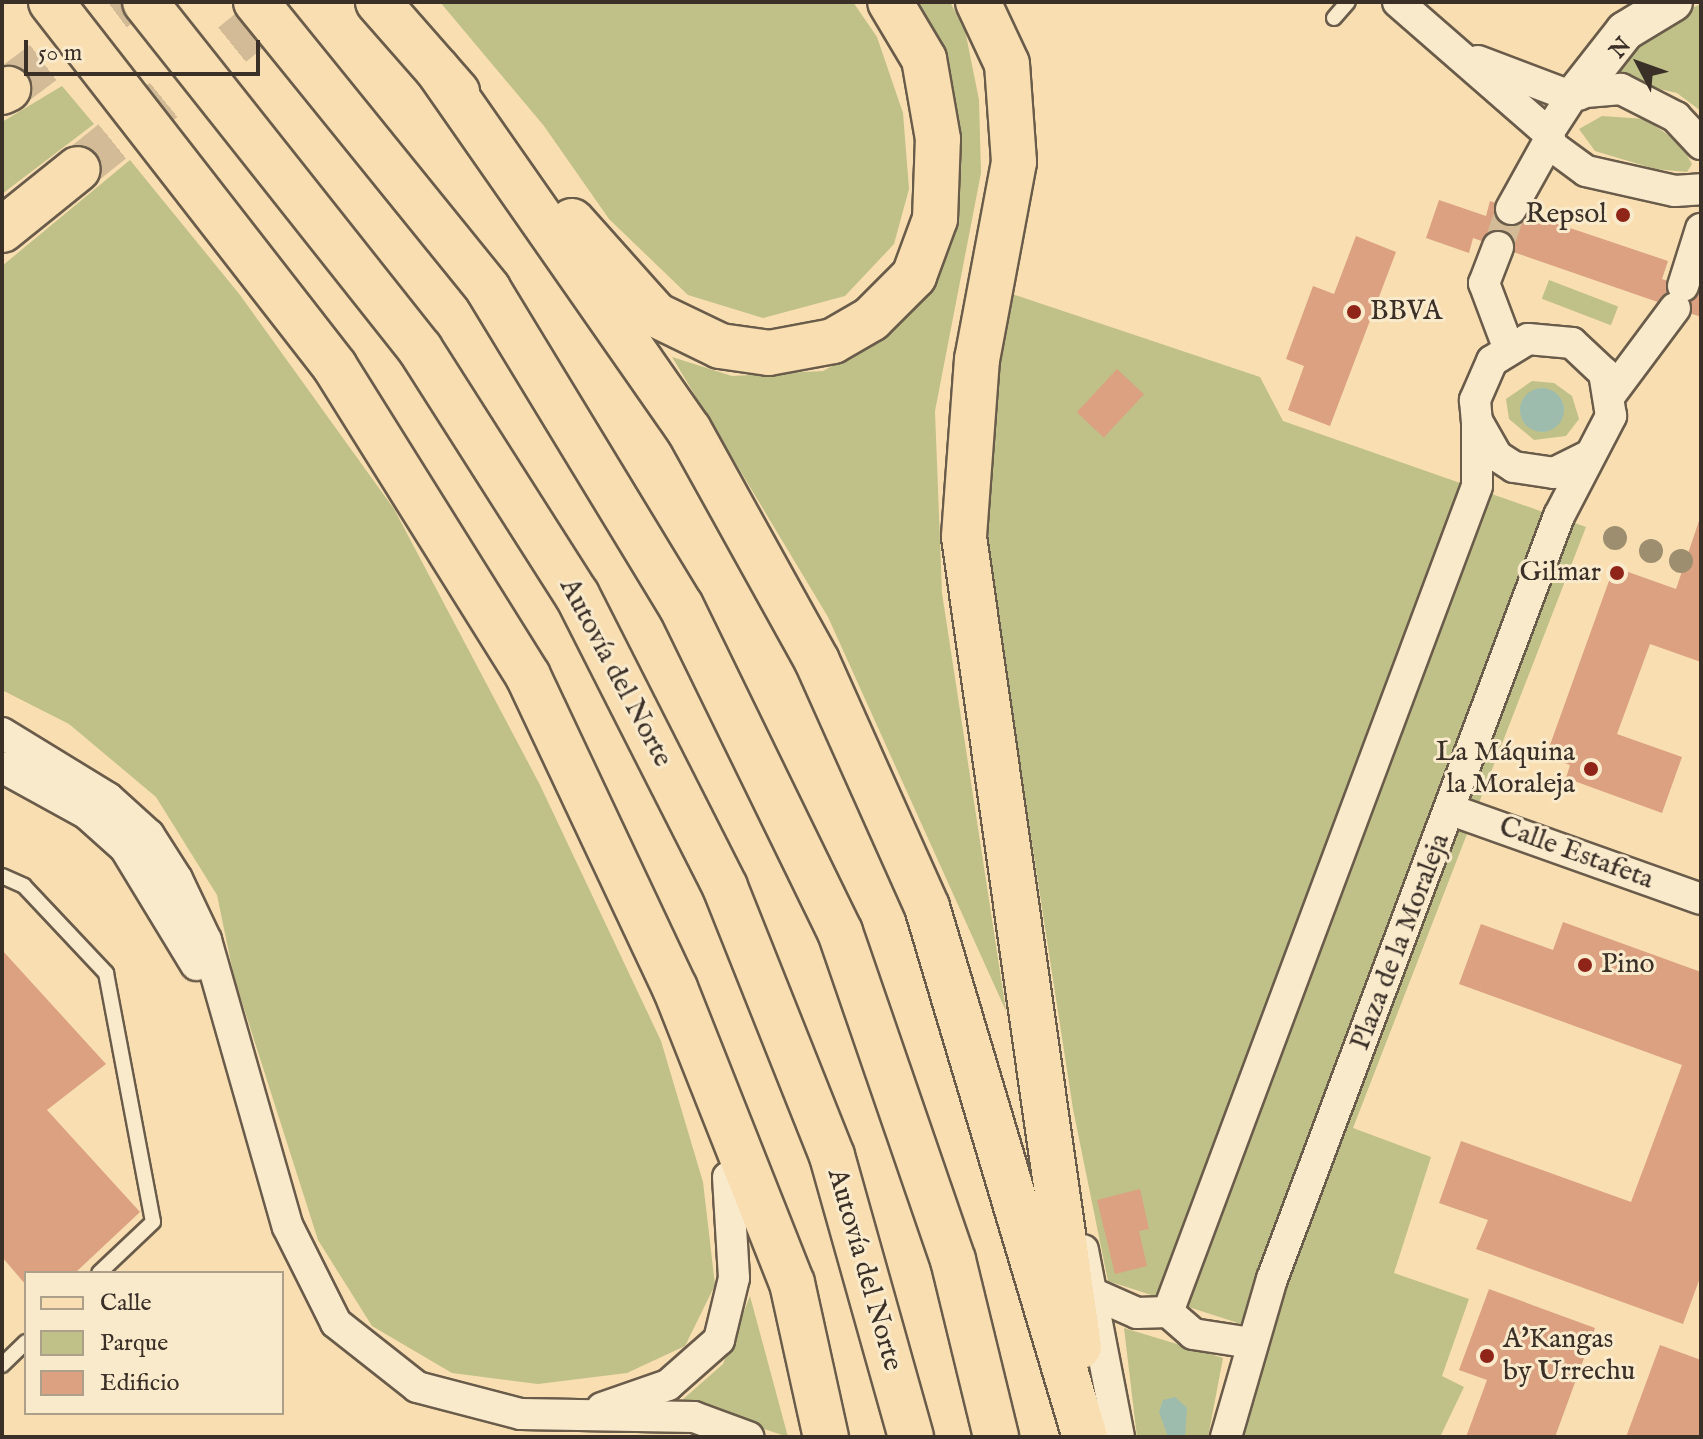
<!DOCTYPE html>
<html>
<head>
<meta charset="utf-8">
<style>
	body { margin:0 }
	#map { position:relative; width:1703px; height:1439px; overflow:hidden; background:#f8deb1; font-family:"IM FELL English",serif }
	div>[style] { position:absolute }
	.green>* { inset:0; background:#c0c089; transform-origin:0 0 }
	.water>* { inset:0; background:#9dbcae }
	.round { border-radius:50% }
	.building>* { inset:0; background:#dba181; transform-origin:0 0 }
	.minor-tunnel>* { height:30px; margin-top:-15px; transform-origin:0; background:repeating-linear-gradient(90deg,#d2bb96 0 30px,transparent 0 45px) }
	.primary-tunnel>* { height:44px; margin-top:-22px; transform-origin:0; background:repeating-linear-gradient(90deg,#d2bb96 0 44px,transparent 0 66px) }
	.roads { filter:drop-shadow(2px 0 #6a5c4a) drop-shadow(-2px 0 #6a5c4a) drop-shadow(0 2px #6a5c4a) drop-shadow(0 -2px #6a5c4a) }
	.service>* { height:14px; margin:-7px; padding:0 7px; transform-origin:7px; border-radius:7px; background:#faeacc }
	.minor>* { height:30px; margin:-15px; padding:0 15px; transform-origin:15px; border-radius:15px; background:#faeacc }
	.tertiary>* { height:38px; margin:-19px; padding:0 19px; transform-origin:19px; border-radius:19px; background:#faeacc }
	.primary>* { height:44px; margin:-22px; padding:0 22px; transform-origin:22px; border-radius:22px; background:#f8deb1 }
	.motorway>* { height:44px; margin:-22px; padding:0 22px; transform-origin:22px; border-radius:22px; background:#f8deb1 }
	.trees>* { width:24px; height:24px; margin:-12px; border-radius:50%; background:#9e8e70 }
	.dots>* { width:22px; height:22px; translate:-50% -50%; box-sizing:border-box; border:4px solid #faeacc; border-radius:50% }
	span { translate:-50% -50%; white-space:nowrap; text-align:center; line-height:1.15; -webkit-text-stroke:6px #faeacc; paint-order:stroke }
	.poi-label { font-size:28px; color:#3a3028 }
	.right { translate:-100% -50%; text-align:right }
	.left { translate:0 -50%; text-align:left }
	.street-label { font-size:28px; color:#3a3028 }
	.frame { position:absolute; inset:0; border:4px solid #3a3028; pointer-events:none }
	.legend { position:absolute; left:24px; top:1271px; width:260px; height:144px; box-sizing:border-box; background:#faeacc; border:2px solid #ada08a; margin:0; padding:10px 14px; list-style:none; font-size:24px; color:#3a3028 }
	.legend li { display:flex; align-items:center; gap:16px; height:40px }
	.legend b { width:40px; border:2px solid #ada08a }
	.north { position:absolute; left:1599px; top:24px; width:80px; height:80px; -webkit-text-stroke:6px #faeacc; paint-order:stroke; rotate:311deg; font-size:22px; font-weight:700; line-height:32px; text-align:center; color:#3a3028 }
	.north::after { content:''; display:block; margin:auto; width:28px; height:36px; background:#3a3028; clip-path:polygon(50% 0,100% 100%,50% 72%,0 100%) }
	.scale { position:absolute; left:24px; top:40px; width:236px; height:36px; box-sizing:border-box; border:4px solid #3a3028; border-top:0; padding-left:10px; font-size:24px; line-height:28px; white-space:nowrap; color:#3a3028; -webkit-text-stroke:6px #faeacc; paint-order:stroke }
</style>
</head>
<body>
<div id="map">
	<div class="green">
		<div style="clip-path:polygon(440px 2px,853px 2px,877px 37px,903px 113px,909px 189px,894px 244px,845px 296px,763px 318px,688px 295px,609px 219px,544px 126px)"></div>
		<div style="clip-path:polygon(912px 2px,950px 2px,965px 30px,979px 100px,981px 173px,935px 411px,942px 593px,1006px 1011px,828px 617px,672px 357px,732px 376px,823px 371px,885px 337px,924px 291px,958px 164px,953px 85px)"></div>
		<div style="clip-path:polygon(1701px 4px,1701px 111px,1677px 93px,1602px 76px,1645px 29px)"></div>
		<div style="clip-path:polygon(62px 86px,94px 124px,2px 194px,2px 122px)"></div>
		<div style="clip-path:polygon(1602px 116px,1645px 119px,1680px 143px,1692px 164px,1687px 172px,1655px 169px,1595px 151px,1579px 129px)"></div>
		<div style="clip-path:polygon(130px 160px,240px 295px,394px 509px,540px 785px,661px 1041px,703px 1182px,715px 1285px,685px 1346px,627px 1373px,538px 1384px,452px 1373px,372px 1326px,318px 1240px,234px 977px,217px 895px,156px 797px,69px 724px,2px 690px,2px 266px)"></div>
		<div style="left:1549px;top:280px;width:74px;height:20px;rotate:21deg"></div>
		<div style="clip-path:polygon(1006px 292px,1260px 377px,1283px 421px,1586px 527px,1353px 1128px,1431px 1157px,1394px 1273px,1469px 1299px,1442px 1376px,1464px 1387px,1440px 1437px,1242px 1437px,1269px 1333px,1108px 1281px,1073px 1109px,985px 538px,988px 426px)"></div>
		<div style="clip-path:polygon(1532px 381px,1554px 383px,1572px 396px,1579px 419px,1566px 436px,1534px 440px,1509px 419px,1506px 399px)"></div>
		<div style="clip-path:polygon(750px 1296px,788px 1437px,681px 1401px,723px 1364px)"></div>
		<div style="clip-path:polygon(1124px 1328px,1223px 1358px,1208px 1437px,1137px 1437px)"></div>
	</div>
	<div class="water">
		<div class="round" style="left:1520px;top:388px;width:44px;height:44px"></div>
		<div style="clip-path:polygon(1175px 1397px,1187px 1408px,1185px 1437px,1168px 1437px,1159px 1412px,1163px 1400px)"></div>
	</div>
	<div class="building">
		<div style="clip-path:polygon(1439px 200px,1486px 216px,1490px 201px,1668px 261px,1662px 279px,1701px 292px,1701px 317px,1473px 238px,1469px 253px,1426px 238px)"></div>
		<div style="clip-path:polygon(1356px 236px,1396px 252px,1330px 426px,1288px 410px,1304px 366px,1286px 359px,1313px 286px,1334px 294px)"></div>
		<div style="left:1117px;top:369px;width:37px;height:59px;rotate:43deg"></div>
		<div style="clip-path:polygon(1701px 515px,1701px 662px,1650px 644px,1617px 734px,1682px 757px,1662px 813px,1566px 778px,1570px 765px,1546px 756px,1614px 567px,1676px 589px)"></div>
		<div style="clip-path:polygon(1563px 922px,1701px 972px,1701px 1275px,1683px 1324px,1476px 1249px,1488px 1220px,1439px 1203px,1461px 1141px,1631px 1202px,1682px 1065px,1459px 984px,1481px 924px,1553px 950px)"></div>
		<div style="clip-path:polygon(2px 950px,106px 1064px,47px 1110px,140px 1212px,75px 1273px,26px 1273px,26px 1285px,2px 1257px)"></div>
		<div style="clip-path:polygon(1140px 1189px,1149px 1229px,1139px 1231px,1147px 1266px,1115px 1274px,1097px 1200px)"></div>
		<div style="clip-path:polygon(1489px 1289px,1595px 1328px,1555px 1437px,1466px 1437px,1487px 1380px,1459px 1370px)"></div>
		<div style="clip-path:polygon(1660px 1345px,1701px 1360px,1701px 1437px,1626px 1437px)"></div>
	</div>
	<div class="minor-tunnel">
		<div style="left:1498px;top:247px;width:40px;rotate:-71.1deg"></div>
	</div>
	<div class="primary-tunnel">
		<div style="left:8px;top:89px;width:145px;rotate:-36.9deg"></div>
		<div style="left:78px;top:169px;width:266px;rotate:-38.9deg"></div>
	</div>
	<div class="roads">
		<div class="service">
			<div style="left:1334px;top:18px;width:21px;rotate:-49deg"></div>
			<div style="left:2px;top:876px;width:24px;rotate:24deg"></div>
			<div style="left:24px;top:886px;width:120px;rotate:46.7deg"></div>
			<div style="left:106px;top:973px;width:253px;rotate:79.3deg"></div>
			<div style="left:153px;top:1222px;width:74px;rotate:136.6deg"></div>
			<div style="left:2px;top:1365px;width:33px;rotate:-44deg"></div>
		</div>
		<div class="minor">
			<div style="left:1398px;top:2px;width:199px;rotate:41.1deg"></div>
			<div style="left:1478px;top:61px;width:98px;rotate:20.8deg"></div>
			<div style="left:1701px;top:144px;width:37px;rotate:-133deg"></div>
			<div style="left:1676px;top:117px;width:62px;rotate:-153deg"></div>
			<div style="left:1621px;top:89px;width:47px;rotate:175.1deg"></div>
			<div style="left:1574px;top:93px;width:48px;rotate:123deg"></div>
			<div style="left:1548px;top:133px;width:14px;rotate:73deg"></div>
			<div style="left:1552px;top:146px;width:42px;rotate:36.3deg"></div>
			<div style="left:1586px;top:171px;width:91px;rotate:12.7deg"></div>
			<div style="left:1675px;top:191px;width:26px;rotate:-4deg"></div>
			<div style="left:1511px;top:209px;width:80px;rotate:-60.9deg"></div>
			<div style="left:1498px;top:247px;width:39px;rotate:111deg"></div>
			<div style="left:1484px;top:283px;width:68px;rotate:69.4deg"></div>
			<div style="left:1683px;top:286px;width:60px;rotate:-72.5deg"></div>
			<div style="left:1611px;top:394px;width:107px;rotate:-53.3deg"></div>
			<div style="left:2px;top:733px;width:124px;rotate:31.5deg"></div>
			<div style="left:108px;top:798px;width:55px;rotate:42.1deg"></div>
			<div style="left:149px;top:835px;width:52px;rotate:57.5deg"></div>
			<div style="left:177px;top:879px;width:68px;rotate:64.6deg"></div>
			<div style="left:206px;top:940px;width:298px;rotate:74.1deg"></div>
			<div style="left:288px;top:1227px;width:107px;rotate:63.4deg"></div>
			<div style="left:336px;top:1323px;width:103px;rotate:38.3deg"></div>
			<div style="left:417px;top:1387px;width:107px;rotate:14.6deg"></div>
			<div style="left:521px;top:1414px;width:173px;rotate:1deg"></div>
			<div style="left:694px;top:1417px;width:58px;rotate:20.3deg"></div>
			<div style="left:2px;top:767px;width:97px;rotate:28.9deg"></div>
			<div style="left:87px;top:814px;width:51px;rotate:41.8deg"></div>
			<div style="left:125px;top:848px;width:137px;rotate:58.7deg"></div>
			<div style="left:1451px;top:810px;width:265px;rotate:19.6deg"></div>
			<div style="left:1083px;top:1250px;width:190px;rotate:79.1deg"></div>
			<div style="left:1094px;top:1294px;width:47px;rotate:23.8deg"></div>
			<div style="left:1137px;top:1313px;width:31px;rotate:-2deg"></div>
			<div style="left:1168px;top:1312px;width:882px;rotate:-69.49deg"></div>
			<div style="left:1477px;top:486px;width:61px;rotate:-90deg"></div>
			<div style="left:1168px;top:1312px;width:33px;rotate:41deg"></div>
			<div style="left:1193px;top:1334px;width:59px;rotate:8.8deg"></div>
			<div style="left:602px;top:1408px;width:70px;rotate:-19.2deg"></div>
			<div style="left:668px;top:1385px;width:68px;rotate:-41.4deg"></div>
			<div style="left:719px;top:1340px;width:64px;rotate:-76.4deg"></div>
			<div style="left:734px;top:1278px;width:101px;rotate:-93.4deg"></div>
			<div style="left:1226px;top:1437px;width:165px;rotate:-73.8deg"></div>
			<div style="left:1272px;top:1279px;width:815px;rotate:-69.39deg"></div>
			<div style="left:1559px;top:516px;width:113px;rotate:-62.5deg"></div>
			<div style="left:1611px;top:416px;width:44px;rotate:-99.2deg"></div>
			<div style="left:1604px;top:373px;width:44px;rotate:-136.8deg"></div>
			<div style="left:1572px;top:343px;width:44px;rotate:-174.8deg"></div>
			<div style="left:1528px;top:339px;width:42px;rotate:148.6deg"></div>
			<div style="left:1492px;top:361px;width:43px;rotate:113.6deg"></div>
			<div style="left:1475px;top:400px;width:21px;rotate:85deg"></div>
			<div style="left:1477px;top:421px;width:40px;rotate:60.3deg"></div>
			<div style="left:1497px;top:456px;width:20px;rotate:33deg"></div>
			<div style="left:1514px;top:467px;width:40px;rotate:8.5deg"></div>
			<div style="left:1554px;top:473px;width:40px;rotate:-26.6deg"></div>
		</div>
		<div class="tertiary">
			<div style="left:1578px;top:91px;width:76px;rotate:-51.9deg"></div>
			<div style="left:1625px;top:31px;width:56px;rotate:-31.1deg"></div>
		</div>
		<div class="primary">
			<div style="left:2px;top:92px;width:7px;rotate:-27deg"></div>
			<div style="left:2px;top:230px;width:97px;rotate:-38.8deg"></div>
		</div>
		<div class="motorway">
			<div style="left:51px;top:2px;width:462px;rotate:52.1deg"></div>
			<div style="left:335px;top:367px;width:364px;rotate:58deg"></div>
			<div style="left:528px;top:676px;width:345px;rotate:64.8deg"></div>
			<div style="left:675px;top:988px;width:317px;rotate:68.4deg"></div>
			<div style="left:792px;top:1283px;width:158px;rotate:77.6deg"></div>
			<div style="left:145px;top:2px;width:443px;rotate:51.6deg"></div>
			<div style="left:420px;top:349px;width:292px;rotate:57.5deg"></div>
			<div style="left:577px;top:595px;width:327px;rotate:63.1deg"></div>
			<div style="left:725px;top:887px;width:289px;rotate:68.3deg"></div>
			<div style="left:832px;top:1156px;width:292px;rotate:74.3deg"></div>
			<div style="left:256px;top:2px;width:369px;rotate:51deg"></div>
			<div style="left:488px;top:289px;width:371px;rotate:58.7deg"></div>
			<div style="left:681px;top:606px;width:363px;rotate:64deg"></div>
			<div style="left:840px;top:932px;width:347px;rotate:71deg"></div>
			<div style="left:953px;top:1260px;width:182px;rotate:76.3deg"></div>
			<div style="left:378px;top:2px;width:120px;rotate:48.7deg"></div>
			<div style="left:978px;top:2px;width:68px;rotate:64.9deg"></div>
			<div style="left:1007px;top:64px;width:98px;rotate:85.9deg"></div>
			<div style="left:1014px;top:162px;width:200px;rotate:100.6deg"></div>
			<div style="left:977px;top:359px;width:178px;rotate:94.2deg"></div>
			<div style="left:964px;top:537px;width:818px;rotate:81.92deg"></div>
			<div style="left:437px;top:69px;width:440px;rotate:55.1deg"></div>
			<div style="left:689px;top:430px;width:264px;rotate:61deg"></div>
			<div style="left:817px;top:661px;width:269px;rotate:65.9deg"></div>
			<div style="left:927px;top:907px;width:553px;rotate:73.4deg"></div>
			<div style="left:572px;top:221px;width:126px;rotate:48.2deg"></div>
			<div style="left:656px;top:315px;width:71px;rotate:25.8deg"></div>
			<div style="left:720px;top:346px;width:49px;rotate:8.1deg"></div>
			<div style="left:769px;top:353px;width:65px;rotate:-10.6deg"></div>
			<div style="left:833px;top:341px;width:44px;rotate:-30.1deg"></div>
			<div style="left:871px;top:319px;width:61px;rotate:-45deg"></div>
			<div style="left:914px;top:276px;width:61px;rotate:-69.8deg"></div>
			<div style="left:935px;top:219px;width:80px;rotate:-87.9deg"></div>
			<div style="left:938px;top:139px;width:81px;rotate:-99.9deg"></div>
			<div style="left:924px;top:59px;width:66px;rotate:-120.8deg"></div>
		</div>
	</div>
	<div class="trees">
		<div style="left:1615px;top:538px"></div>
		<div style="left:1651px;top:551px"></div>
		<div style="left:1681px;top:561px"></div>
	</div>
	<div class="dots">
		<div style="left:1623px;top:215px;background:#8f2418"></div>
		<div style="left:1354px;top:312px;background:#8f2418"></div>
		<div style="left:1617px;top:573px;background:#8f2418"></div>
		<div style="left:1591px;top:769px;background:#8f2418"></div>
		<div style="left:1585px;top:965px;background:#8f2418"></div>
		<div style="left:1487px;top:1356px;background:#8f2418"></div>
	</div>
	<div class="poi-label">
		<span class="right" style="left:1607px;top:215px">Repsol</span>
		<span class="left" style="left:1370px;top:312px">BBVA</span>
		<span class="right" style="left:1601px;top:573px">Gilmar</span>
		<span class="right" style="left:1575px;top:769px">La Máquina<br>la Moraleja</span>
		<span class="left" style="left:1601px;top:965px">Pino</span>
		<span class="left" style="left:1503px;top:1356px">A'Kangas<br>by Urrechu</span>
	</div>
	<div class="street-label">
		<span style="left:615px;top:673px;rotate:62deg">Autovía del Norte</span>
		<span style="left:1576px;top:854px;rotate:20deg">Calle Estafeta</span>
		<span style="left:1401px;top:942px;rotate:-69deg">Plaza de la Moraleja</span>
		<span style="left:864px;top:1270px;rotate:74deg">Autovía del Norte</span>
	</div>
	<div class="frame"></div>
	<ul class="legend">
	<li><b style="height:10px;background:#f8deb1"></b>Calle</li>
	<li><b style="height:22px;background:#c0c089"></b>Parque</li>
	<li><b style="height:22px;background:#dba181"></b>Edificio</li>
	</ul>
	<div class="north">N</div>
	<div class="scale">50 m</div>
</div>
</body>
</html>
